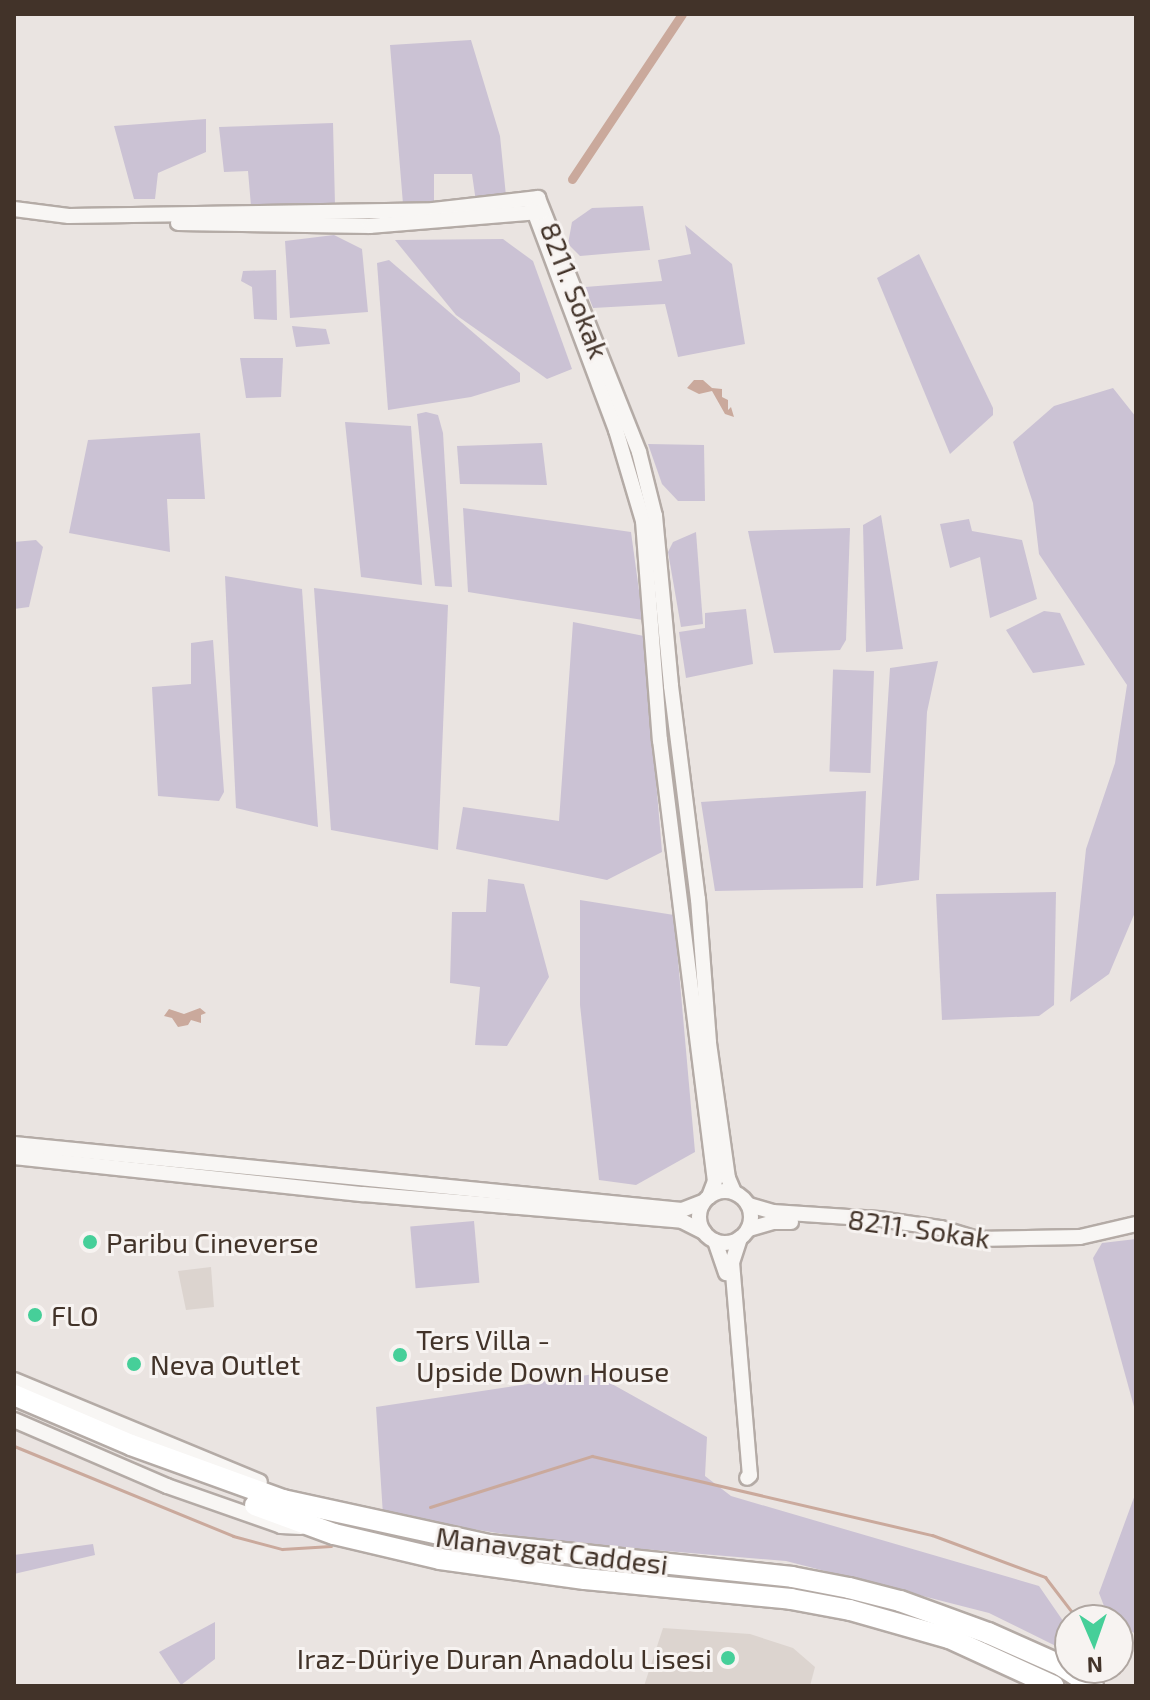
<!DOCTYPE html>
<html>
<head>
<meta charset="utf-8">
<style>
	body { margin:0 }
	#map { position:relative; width:1150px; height:1700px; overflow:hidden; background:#eae4e1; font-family:"Exo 2",sans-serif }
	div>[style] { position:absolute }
	.built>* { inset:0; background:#dcd4cf }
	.green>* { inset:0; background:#cbc2d4; transform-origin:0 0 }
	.water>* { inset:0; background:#caa99c }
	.stream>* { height:3px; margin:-1.5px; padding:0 1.5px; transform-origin:1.5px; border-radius:1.5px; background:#caa99c }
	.canal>* { height:9px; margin:-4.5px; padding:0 4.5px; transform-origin:4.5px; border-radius:4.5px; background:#caa99c }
	.roads { filter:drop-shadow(2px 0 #b4aba6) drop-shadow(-2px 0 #b4aba6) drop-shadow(0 2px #b4aba6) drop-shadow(0 -2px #b4aba6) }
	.minor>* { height:14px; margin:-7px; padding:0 7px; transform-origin:7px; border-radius:7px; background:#f8f6f4 }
	.minor>.ring { margin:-7px; padding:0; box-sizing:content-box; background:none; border:14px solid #f8f6f4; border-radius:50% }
	.highway>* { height:20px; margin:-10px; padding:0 10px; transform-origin:10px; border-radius:10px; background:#fff }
	.dots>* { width:22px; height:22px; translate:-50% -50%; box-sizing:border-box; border:4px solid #f7f3f1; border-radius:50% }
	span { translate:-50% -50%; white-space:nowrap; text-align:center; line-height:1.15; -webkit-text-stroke:6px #f7f3f1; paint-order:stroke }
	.street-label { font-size:28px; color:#423329 }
	.poi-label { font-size:28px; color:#423329 }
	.left { translate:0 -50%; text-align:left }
	.right { translate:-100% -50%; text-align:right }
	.frame { position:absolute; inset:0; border:16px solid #423329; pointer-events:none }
	.north { position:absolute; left:1054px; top:1604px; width:80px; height:80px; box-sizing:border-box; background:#f7f3f1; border:2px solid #afa6a1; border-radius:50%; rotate:178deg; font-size:22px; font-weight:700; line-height:32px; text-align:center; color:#423329 }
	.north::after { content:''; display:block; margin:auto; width:28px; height:36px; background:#46cf99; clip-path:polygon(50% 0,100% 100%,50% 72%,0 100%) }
</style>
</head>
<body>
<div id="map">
	<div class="built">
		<div style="clip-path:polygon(211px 1267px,214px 1307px,186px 1310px,178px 1271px)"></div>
		<div style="clip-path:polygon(663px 1628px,750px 1634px,793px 1648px,815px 1667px,810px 1686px,644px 1686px)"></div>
	</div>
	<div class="green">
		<div style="clip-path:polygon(471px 40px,500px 136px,506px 196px,476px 202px,472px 174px,434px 174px,434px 204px,403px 204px,390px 45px)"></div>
		<div style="clip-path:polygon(206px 119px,206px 152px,158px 173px,155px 199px,134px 199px,114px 126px)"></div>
		<div style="clip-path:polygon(333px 123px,335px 205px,251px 206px,248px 171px,224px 172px,219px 127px)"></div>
		<div style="clip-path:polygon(643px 206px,650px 250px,580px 256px,568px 244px,572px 222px,592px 208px)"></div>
		<div style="clip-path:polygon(685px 225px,732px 264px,745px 344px,678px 357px,665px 304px,593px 308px,585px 287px,662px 281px,658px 260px,691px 254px)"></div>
		<div style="clip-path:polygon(334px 235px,362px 249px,368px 312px,290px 318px,285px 241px)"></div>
		<div style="clip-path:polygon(503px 239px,533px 261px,572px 369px,547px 379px,456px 315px,395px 240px)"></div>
		<div style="clip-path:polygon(919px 254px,993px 408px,993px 415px,950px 454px,877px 278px)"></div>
		<div style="clip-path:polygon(389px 260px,520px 373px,520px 382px,471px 397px,388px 410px,377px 263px)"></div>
		<div style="clip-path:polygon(276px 270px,277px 320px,254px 319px,252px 287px,241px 281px,243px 271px)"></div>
		<div style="clip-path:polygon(292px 326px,326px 329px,330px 344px,296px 347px)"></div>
		<div style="clip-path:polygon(240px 358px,283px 358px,281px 397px,246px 398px)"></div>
		<div style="clip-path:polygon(1113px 388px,1136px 417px,1136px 910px,1109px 974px,1070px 1002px,1086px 849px,1115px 763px,1127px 685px,1039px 554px,1033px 503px,1013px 442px,1054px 406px)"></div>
		<div style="clip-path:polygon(426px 412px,438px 415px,443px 433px,452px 587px,435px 586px,417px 414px)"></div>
		<div style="clip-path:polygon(345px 422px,411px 426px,422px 585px,361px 577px)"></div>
		<div style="clip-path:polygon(200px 433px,205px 499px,167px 499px,170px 552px,69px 533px,88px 440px)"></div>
		<div style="clip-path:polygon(542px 443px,547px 485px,460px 484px,457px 446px)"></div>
		<div style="clip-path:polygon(648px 444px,704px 445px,705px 501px,678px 501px,662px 484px)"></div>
		<div style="clip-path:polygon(463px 508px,631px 532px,643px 620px,468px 592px)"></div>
		<div style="clip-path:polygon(881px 515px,903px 649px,866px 652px,863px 525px)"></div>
		<div style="clip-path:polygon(969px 519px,972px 531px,1022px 540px,1037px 599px,990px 618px,980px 557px,950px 568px,940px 524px)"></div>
		<div style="clip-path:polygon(850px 528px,846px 640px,840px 650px,774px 653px,748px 531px)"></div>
		<div style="clip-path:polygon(696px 532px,703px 624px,681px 627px,668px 552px,673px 542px)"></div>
		<div style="clip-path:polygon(36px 540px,43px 547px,29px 607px,14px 609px,14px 542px)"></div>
		<div style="clip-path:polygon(225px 576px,302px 589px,318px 827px,236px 808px)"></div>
		<div style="clip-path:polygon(314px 588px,448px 605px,438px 850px,331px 830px)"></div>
		<div style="clip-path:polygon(746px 609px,753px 664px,686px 678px,679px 632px,705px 628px,705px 613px)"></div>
		<div style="clip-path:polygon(1044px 611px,1060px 613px,1085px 665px,1033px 673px,1006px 630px)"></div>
		<div style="clip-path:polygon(573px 622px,644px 636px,662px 852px,607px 880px,456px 849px,463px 807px,559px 821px)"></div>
		<div style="clip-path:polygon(213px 640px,224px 792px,219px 801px,158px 796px,152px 687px,191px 684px,191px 643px)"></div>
		<div style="clip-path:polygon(938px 661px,927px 712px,919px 880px,876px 886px,890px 668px)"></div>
		<div style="left:874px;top:671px;width:102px;height:41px;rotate:92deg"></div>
		<div style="clip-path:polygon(866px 791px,863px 888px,715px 891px,701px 802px)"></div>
		<div style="clip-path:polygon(488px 879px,524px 884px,549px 977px,507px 1046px,475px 1045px,480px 987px,450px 983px,452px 912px,486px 912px)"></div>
		<div style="clip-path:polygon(1056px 892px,1054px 1005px,1039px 1016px,942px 1020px,936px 894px)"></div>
		<div style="clip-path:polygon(580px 900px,674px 915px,695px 1152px,636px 1185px,599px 1180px,580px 1005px)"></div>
		<div style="left:474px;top:1221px;width:62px;height:64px;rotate:85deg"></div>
		<div style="clip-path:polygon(1136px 1239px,1136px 1414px,1093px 1258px,1102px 1243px)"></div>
		<div style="clip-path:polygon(594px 1374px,707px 1437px,705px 1476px,731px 1496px,1039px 1586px,1070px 1631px,1070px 1653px,989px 1613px,786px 1561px,548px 1541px,383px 1515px,376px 1407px)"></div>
		<div style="clip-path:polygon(1136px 1492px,1136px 1634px,1118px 1624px,1118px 1620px,1109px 1619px,1099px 1593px)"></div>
		<div style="clip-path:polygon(93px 1544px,95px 1555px,14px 1574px,14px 1555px)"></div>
		<div style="clip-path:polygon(215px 1622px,215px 1659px,181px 1685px,159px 1652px)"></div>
	</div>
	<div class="water">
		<div style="clip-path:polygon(694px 380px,703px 380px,712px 388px,722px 389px,722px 397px,728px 400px,728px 410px,731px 407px,734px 417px,725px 414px,712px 391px,699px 394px,687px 388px)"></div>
		<div style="clip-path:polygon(200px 1008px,206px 1013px,201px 1015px,201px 1023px,191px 1020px,188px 1025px,178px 1027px,172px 1018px,164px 1016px,169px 1009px,184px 1014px)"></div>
	</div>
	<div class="stream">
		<div style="left:14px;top:1446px;width:237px;rotate:22.3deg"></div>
		<div style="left:233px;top:1536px;width:51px;rotate:14.9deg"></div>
		<div style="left:282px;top:1549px;width:49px;rotate:-3.5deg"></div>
		<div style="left:430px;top:1507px;width:170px;rotate:-17.5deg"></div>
		<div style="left:592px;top:1456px;width:349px;rotate:13.1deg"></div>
		<div style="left:932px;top:1535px;width:121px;rotate:20.4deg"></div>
		<div style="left:1045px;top:1577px;width:54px;rotate:52.5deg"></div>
		<div style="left:1115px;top:1668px;width:6px;rotate:51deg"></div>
	</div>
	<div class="canal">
		<div style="left:572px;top:179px;width:198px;rotate:-56.3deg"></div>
	</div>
	<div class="roads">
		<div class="minor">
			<div style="left:530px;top:200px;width:246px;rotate:69.5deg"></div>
			<div style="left:616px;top:430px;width:95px;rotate:73.5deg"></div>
			<div style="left:643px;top:521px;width:220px;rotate:85.6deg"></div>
			<div style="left:660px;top:740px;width:444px;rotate:82.9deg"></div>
			<div style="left:715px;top:1181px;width:17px;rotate:111deg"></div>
			<div style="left:14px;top:209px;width:55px;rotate:7.3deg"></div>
			<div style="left:69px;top:216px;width:364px;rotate:-0.9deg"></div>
			<div style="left:433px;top:210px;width:106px;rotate:-6.5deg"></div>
			<div style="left:538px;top:198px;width:273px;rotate:68.3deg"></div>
			<div style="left:639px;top:452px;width:66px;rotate:76deg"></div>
			<div style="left:655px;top:516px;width:171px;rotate:84.6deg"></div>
			<div style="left:671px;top:686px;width:215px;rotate:82.8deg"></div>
			<div style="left:698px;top:899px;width:144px;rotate:85.6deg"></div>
			<div style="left:709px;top:1043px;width:136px;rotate:82deg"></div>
			<div style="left:728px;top:1178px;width:15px;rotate:67deg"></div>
			<div style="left:178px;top:223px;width:192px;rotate:0.9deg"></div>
			<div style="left:370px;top:226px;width:172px;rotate:-4.7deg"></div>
			<div style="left:14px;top:1144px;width:671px;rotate:5.64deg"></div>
			<div style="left:682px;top:1210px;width:22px;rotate:-21deg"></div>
			<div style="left:14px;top:1157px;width:351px;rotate:6.1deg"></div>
			<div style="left:363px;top:1194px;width:320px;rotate:4.8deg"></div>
			<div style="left:682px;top:1221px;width:25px;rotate:27deg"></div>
			<div class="ring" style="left:699px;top:1191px;width:38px;height:38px"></div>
			<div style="left:749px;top:1205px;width:25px;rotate:16deg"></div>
			<div style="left:773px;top:1212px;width:106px;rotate:3.8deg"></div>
			<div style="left:879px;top:1219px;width:63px;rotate:8.3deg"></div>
			<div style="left:941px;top:1228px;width:37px;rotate:17deg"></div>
			<div style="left:976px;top:1239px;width:104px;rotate:-1.1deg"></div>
			<div style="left:1080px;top:1237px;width:57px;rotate:-13.1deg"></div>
			<div style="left:749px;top:1229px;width:25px;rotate:-16deg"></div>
			<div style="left:773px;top:1222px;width:18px"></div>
			<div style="left:740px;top:1238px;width:25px;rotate:108deg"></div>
			<div style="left:732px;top:1262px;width:214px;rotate:85.2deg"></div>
			<div style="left:750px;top:1475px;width:4px;rotate:135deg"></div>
			<div style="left:715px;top:1241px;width:34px;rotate:71deg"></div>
			<div style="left:14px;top:1380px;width:266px;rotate:22.5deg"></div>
			<div style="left:14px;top:1420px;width:167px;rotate:23.3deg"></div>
			<div style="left:167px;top:1486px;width:121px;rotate:19.3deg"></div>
			<div style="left:281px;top:1526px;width:20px;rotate:3deg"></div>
		</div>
		<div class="highway">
			<div style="left:14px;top:1395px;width:127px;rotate:23.1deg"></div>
			<div style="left:131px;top:1445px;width:162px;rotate:19.9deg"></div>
			<div style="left:283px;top:1500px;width:211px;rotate:12.3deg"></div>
			<div style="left:489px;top:1545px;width:305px;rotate:6deg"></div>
			<div style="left:792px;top:1577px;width:58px;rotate:10.9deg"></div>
			<div style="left:849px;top:1588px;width:53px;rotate:14.3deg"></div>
			<div style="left:900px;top:1601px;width:94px;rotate:20deg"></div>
			<div style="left:988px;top:1633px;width:81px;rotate:24deg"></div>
			<div style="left:1062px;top:1666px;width:37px;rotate:33deg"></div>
			<div style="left:255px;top:1505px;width:84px;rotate:20.2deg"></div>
			<div style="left:334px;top:1534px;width:109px;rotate:13.3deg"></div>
			<div style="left:440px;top:1559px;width:146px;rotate:7.9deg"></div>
			<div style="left:585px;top:1579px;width:207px;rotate:5.5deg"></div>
			<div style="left:791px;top:1599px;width:60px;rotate:10.6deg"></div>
			<div style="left:850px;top:1610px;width:103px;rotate:15.8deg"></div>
			<div style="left:949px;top:1638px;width:115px;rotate:24.6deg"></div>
		</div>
	</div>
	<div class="dots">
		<div style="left:90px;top:1242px;background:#46cf99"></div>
		<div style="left:35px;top:1315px;background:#46cf99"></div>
		<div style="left:400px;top:1355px;background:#46cf99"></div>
		<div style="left:134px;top:1364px;background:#46cf99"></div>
		<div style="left:728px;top:1658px;background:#46cf99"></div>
	</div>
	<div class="street-label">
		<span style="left:575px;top:290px;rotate:69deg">8211. Sokak</span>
		<span style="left:919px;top:1228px;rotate:8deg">8211. Sokak</span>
		<span style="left:552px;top:1550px;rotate:7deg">Manavgat Caddesi</span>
	</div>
	<div class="poi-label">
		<span class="left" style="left:106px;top:1242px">Paribu Cineverse</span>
		<span class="left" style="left:51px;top:1315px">FLO</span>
		<span class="left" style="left:416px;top:1355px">Ters Villa -<br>Upside Down House</span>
		<span class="left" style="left:150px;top:1364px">Neva Outlet</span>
		<span class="right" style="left:712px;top:1658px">Iraz-Düriye Duran Anadolu Lisesi</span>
	</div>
	<div class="frame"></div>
	<div class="north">N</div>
</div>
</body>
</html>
